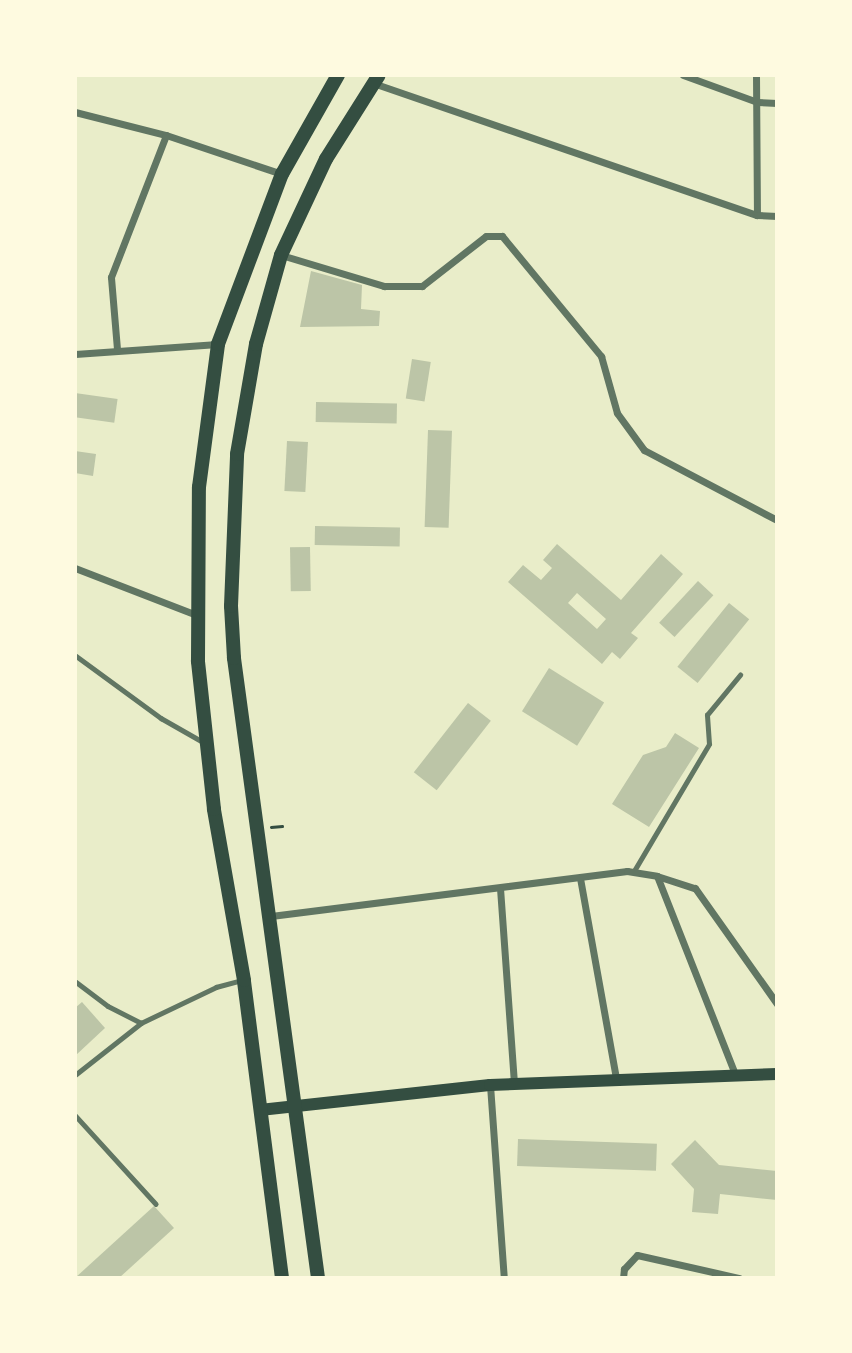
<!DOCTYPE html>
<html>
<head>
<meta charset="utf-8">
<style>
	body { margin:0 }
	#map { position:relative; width:852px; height:1353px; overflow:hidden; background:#e9edc9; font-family:Roboto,sans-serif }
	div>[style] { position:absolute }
	.building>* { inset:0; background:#bcc5a7; transform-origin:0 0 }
	.path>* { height:2.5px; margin:-1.25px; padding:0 1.25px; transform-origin:1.25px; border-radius:1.25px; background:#344e41 }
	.service>* { height:4.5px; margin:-2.25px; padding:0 2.25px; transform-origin:2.25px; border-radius:2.25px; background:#617663 }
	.minor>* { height:7px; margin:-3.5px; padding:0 3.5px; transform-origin:3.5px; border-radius:3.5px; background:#617663 }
	.secondary>* { height:12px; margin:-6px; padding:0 6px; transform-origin:6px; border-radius:6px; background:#344e41 }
	.primary>* { height:14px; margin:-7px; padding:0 7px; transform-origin:7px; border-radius:7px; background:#344e41 }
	span { translate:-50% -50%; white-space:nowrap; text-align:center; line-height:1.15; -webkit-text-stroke:5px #fefae0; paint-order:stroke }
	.frame { position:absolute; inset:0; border:77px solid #fefae0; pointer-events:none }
</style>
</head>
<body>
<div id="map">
	<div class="building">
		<div style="clip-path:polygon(311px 271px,362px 285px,361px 309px,380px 311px,379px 326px,300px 327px)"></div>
		<div style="left:412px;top:359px;width:19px;height:40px;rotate:9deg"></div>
		<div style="left:75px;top:393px;width:43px;height:24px;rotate:8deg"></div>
		<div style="left:316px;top:402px;width:81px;height:20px;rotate:1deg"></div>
		<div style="left:428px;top:430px;width:24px;height:97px;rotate:2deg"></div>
		<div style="left:287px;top:441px;width:21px;height:50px;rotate:3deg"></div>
		<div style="clip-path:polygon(75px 451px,96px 454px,93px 476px,75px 473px)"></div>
		<div style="left:315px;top:526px;width:85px;height:19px;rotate:1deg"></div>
		<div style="clip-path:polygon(evenodd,557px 544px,621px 600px,661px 554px,683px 574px,631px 633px,638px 638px,620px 659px,612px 652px,602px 664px,508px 582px,523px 565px,541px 580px,552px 568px,543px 560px,557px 544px,577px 593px,606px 619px,597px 629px,568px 603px,577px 593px)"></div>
		<div style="left:310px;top:547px;width:44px;height:20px;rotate:89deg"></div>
		<div style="left:698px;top:581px;width:21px;height:57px;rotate:43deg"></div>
		<div style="left:729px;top:603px;width:26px;height:82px;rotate:39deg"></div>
		<div style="left:549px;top:668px;width:65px;height:51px;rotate:32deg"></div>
		<div style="left:468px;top:703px;width:29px;height:88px;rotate:38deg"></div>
		<div style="clip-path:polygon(675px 733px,699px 748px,649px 827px,612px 804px,643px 755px,666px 747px)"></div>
		<div style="clip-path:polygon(82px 1002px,105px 1028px,75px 1056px,75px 1008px)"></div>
		<div style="left:518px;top:1139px;width:139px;height:27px;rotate:2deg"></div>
		<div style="clip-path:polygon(695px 1140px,719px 1165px,777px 1171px,777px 1200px,720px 1194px,718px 1214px,692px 1212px,694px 1189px,671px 1164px)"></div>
		<div style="clip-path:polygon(154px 1206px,174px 1228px,119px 1278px,75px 1278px)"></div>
	</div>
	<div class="path">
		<div style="left:271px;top:827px;width:11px;rotate:-5deg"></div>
	</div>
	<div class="service">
		<div style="left:75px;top:655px;width:107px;rotate:36.2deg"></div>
		<div style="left:161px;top:718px;width:48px;rotate:29.7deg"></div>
		<div style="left:634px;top:871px;width:147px;rotate:-59.4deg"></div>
		<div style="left:709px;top:744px;width:29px;rotate:-94deg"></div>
		<div style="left:707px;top:715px;width:52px;rotate:-50.5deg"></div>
		<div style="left:75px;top:981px;width:41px;rotate:37.1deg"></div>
		<div style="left:108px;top:1006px;width:37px;rotate:27deg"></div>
		<div style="left:141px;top:1023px;width:83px;rotate:-25.6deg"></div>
		<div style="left:216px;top:987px;width:28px;rotate:-15deg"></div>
		<div style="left:75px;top:1075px;width:84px;rotate:-38.2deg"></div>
		<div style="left:75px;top:1115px;width:120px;rotate:47.7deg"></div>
	</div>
	<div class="minor">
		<div style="left:683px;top:75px;width:79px;rotate:20deg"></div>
		<div style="left:757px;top:102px;width:20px;rotate:3deg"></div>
		<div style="left:756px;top:75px;width:140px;rotate:89.6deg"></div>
		<div style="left:373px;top:83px;width:406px;rotate:19deg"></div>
		<div style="left:757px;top:215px;width:20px;rotate:3deg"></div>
		<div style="left:75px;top:112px;width:94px;rotate:14.2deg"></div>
		<div style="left:166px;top:135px;width:122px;rotate:18.6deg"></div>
		<div style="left:281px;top:255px;width:108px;rotate:16.8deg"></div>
		<div style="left:384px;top:286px;width:38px"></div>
		<div style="left:422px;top:286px;width:81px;rotate:-38deg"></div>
		<div style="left:486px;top:236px;width:16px"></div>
		<div style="left:502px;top:236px;width:156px;rotate:50.5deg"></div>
		<div style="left:601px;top:356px;width:59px;rotate:74.3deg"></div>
		<div style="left:617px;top:413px;width:46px;rotate:53.9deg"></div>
		<div style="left:644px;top:450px;width:150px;rotate:27.8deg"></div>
		<div style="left:117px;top:349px;width:72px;rotate:-94.8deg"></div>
		<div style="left:111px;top:277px;width:152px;rotate:-68.8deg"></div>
		<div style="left:75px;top:354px;width:143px;rotate:-4deg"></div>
		<div style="left:75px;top:568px;width:131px;rotate:21.1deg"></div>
		<div style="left:657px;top:876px;width:213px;rotate:68.5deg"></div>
		<div style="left:580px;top:878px;width:204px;rotate:79.8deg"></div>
		<div style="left:500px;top:888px;width:196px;rotate:85.9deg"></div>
		<div style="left:271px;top:916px;width:359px;rotate:-7.2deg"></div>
		<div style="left:627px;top:871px;width:30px;rotate:9deg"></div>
		<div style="left:657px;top:876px;width:40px;rotate:18deg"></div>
		<div style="left:695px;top:888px;width:142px;rotate:54.7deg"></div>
		<div style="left:490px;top:1085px;width:194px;rotate:85.9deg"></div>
		<div style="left:623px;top:1278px;width:9px;rotate:-84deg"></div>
		<div style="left:624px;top:1269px;width:19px;rotate:-47deg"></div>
		<div style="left:637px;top:1255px;width:105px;rotate:12.7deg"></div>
	</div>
	<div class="secondary">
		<div style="left:260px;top:1110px;width:231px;rotate:-6.2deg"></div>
		<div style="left:490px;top:1085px;width:287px;rotate:-2.2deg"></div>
	</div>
	<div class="primary">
		<div style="left:282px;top:1278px;width:300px;rotate:-97.3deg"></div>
		<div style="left:244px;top:980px;width:174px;rotate:-100deg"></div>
		<div style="left:214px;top:809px;width:149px;rotate:-96.2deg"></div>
		<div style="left:198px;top:661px;width:174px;rotate:-89.7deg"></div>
		<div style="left:199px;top:487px;width:144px;rotate:-82.4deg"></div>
		<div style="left:218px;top:344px;width:182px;rotate:-69.4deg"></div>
		<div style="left:282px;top:174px;width:114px;rotate:-60.5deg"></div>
		<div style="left:318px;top:1278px;width:626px;rotate:-97.72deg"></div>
		<div style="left:234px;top:658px;width:52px;rotate:-93.3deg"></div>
		<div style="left:231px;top:606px;width:152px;rotate:-87.7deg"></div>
		<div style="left:237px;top:454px;width:112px;rotate:-80.2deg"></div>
		<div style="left:256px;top:344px;width:92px;rotate:-74.3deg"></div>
		<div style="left:281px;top:255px;width:106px;rotate:-64.9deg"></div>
		<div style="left:326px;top:159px;width:99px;rotate:-57.8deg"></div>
	</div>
	<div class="frame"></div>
</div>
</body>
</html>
